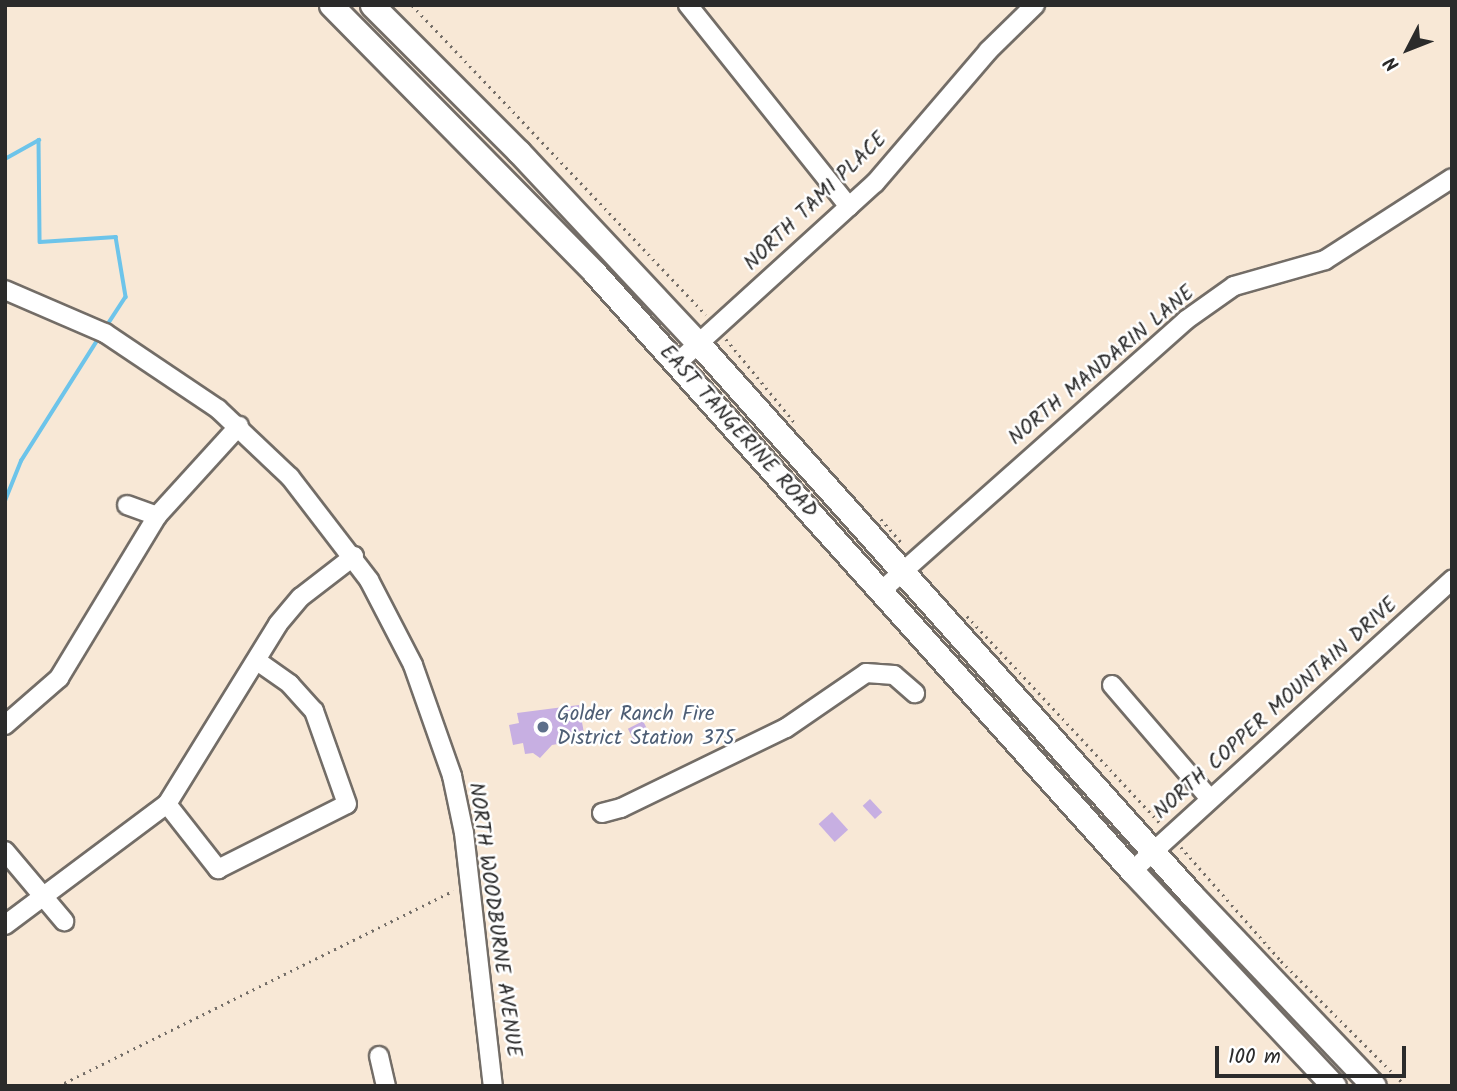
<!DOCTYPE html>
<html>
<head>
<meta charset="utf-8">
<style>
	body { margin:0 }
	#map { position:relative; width:1457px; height:1091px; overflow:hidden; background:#f8e8d6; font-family:Kalam,sans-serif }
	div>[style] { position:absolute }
	.stream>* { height:3.5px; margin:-1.75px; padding:0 1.75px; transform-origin:1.75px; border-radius:1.75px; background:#6dc4ea }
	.building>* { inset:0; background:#c7afe2; transform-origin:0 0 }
	.path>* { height:2.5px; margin-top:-1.25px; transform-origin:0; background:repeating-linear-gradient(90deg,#736d67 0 2px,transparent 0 7px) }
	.roads { filter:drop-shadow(2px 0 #736d67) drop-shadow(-2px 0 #736d67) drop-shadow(0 2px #736d67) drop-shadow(0 -2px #736d67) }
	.minor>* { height:18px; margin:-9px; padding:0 9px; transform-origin:9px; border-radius:9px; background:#fff }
	.major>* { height:23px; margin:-11.5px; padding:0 11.5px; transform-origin:11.5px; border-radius:11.5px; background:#fff }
	.dots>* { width:19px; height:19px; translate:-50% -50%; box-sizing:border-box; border:4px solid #fff; border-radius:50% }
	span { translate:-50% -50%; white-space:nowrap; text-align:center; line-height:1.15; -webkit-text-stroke:5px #fff; paint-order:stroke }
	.street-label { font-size:21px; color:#2b2b2b }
	.service-label { font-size:21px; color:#4e5e75 }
	.left { translate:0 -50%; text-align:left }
	.frame { position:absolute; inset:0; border:7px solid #2b2b2b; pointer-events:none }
	.north { position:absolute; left:1373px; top:14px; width:70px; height:70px; -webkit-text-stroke:5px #fff; paint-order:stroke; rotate:228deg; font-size:19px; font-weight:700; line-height:28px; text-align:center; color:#2b2b2b }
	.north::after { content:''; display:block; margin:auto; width:24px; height:32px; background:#2b2b2b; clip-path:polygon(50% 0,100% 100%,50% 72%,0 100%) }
	.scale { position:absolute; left:1215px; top:1046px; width:191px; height:32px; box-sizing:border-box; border:4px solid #2b2b2b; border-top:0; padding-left:9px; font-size:21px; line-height:24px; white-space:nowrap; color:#2b2b2b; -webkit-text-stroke:5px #fff; paint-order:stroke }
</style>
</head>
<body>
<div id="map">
	<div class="stream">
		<div style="left:5px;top:159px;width:39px;rotate:-29deg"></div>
		<div style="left:39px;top:140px;width:102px;rotate:89.4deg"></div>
		<div style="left:40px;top:242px;width:76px;rotate:-3.8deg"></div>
		<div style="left:116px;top:237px;width:61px;rotate:80.5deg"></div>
		<div style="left:126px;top:297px;width:30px;rotate:123deg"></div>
		<div style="left:5px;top:501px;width:43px;rotate:-68.2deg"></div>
		<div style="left:21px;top:461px;width:142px;rotate:-57.7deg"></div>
	</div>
	<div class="building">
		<div style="clip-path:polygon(579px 705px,585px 739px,552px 745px,540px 758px,533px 753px,525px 754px,523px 743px,513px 745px,509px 725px,519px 723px,517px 713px)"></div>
		<div style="left:643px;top:721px;width:13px;height:17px;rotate:63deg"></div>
		<div style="left:870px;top:799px;width:18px;height:10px;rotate:47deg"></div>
		<div style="left:832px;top:812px;width:24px;height:18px;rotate:48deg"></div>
	</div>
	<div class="path">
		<div style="left:412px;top:5px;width:427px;rotate:46.5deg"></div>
		<div style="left:726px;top:339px;width:109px;rotate:50.6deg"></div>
		<div style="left:881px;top:519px;width:32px;rotate:49deg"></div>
		<div style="left:967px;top:616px;width:284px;rotate:47deg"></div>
		<div style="left:1181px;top:847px;width:152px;rotate:48.7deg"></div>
		<div style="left:1281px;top:961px;width:177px;rotate:45deg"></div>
		<div style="left:58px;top:1086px;width:441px;rotate:-26.3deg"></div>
	</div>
	<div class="roads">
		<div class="minor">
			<div style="left:688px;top:5px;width:258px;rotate:51.4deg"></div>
			<div style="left:5px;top:290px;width:109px;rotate:23.3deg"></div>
			<div style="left:105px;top:333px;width:136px;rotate:33.9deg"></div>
			<div style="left:218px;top:409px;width:99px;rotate:43.4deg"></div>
			<div style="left:290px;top:477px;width:130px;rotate:52.5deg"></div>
			<div style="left:369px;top:580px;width:96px;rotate:62.6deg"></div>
			<div style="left:413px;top:665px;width:118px;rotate:70.6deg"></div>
			<div style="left:452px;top:776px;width:58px;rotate:78.1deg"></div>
			<div style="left:464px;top:833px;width:255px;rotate:83.5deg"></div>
			<div style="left:677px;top:363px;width:268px;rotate:-42.3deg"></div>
			<div style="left:875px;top:183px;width:174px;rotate:-49.4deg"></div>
			<div style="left:988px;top:51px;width:66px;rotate:-44.4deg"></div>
			<div style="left:127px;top:505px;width:32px;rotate:20deg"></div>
			<div style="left:881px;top:591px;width:408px;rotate:-41.6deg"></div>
			<div style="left:1186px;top:320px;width:59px;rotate:-35.3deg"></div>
			<div style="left:1234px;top:286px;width:95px;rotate:-15.9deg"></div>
			<div style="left:1325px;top:260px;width:151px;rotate:-32.8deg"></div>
			<div style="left:1112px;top:685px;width:150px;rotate:49.3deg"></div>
			<div style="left:5px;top:725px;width:72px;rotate:-41deg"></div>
			<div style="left:59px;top:678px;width:189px;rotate:-58.8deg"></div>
			<div style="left:157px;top:516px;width:122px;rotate:-47.7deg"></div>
			<div style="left:167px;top:804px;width:83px;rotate:51.9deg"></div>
			<div style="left:218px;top:869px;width:144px;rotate:-26.7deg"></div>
			<div style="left:347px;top:804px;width:99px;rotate:-109.5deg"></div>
			<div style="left:314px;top:711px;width:36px;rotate:-132deg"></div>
			<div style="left:290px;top:684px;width:38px;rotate:-145deg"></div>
			<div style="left:602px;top:813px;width:20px;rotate:-15deg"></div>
			<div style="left:621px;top:808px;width:183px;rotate:-25.9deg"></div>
			<div style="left:786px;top:728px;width:97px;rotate:-34.5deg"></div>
			<div style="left:866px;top:673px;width:28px;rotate:4deg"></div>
			<div style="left:894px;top:675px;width:28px;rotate:41deg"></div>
			<div style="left:5px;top:851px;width:92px;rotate:49.9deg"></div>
			<div style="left:1132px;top:871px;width:433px;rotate:-42.3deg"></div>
			<div style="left:5px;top:925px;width:202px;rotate:-36.8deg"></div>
			<div style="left:167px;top:804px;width:211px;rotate:-58.3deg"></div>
			<div style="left:278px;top:624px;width:35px;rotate:-50deg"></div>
			<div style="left:301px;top:597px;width:67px;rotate:-37.7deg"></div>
			<div style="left:379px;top:1056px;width:31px;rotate:77deg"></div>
		</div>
		<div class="major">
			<div style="left:331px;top:5px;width:376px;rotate:45.4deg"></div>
			<div style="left:595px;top:273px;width:804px;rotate:48.08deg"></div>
			<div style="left:1132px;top:871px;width:295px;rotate:46.8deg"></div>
			<div style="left:372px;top:5px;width:208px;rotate:45deg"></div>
			<div style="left:519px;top:152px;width:262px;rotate:46.9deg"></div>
			<div style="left:698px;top:343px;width:739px;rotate:48.18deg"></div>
			<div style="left:1191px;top:894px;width:265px;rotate:46.4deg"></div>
		</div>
	</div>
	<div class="dots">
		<div style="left:543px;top:727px;background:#5c6f8a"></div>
	</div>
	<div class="street-label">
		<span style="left:816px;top:202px;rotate:-44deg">NORTH TAMI PLACE</span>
		<span style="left:1102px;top:366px;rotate:-40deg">NORTH MANDARIN LANE</span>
		<span style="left:738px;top:432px;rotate:48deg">EAST TANGERINE ROAD</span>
		<span style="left:1276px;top:709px;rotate:-42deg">NORTH COPPER MOUNTAIN DRIVE</span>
		<span style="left:494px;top:920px;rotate:82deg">NORTH WOODBURNE AVENUE</span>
	</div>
	<div class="service-label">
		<span class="left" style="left:557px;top:727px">Golder Ranch Fire<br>District Station 375</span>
	</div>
	<div class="frame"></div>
	<div class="north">N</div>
	<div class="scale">100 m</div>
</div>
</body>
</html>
